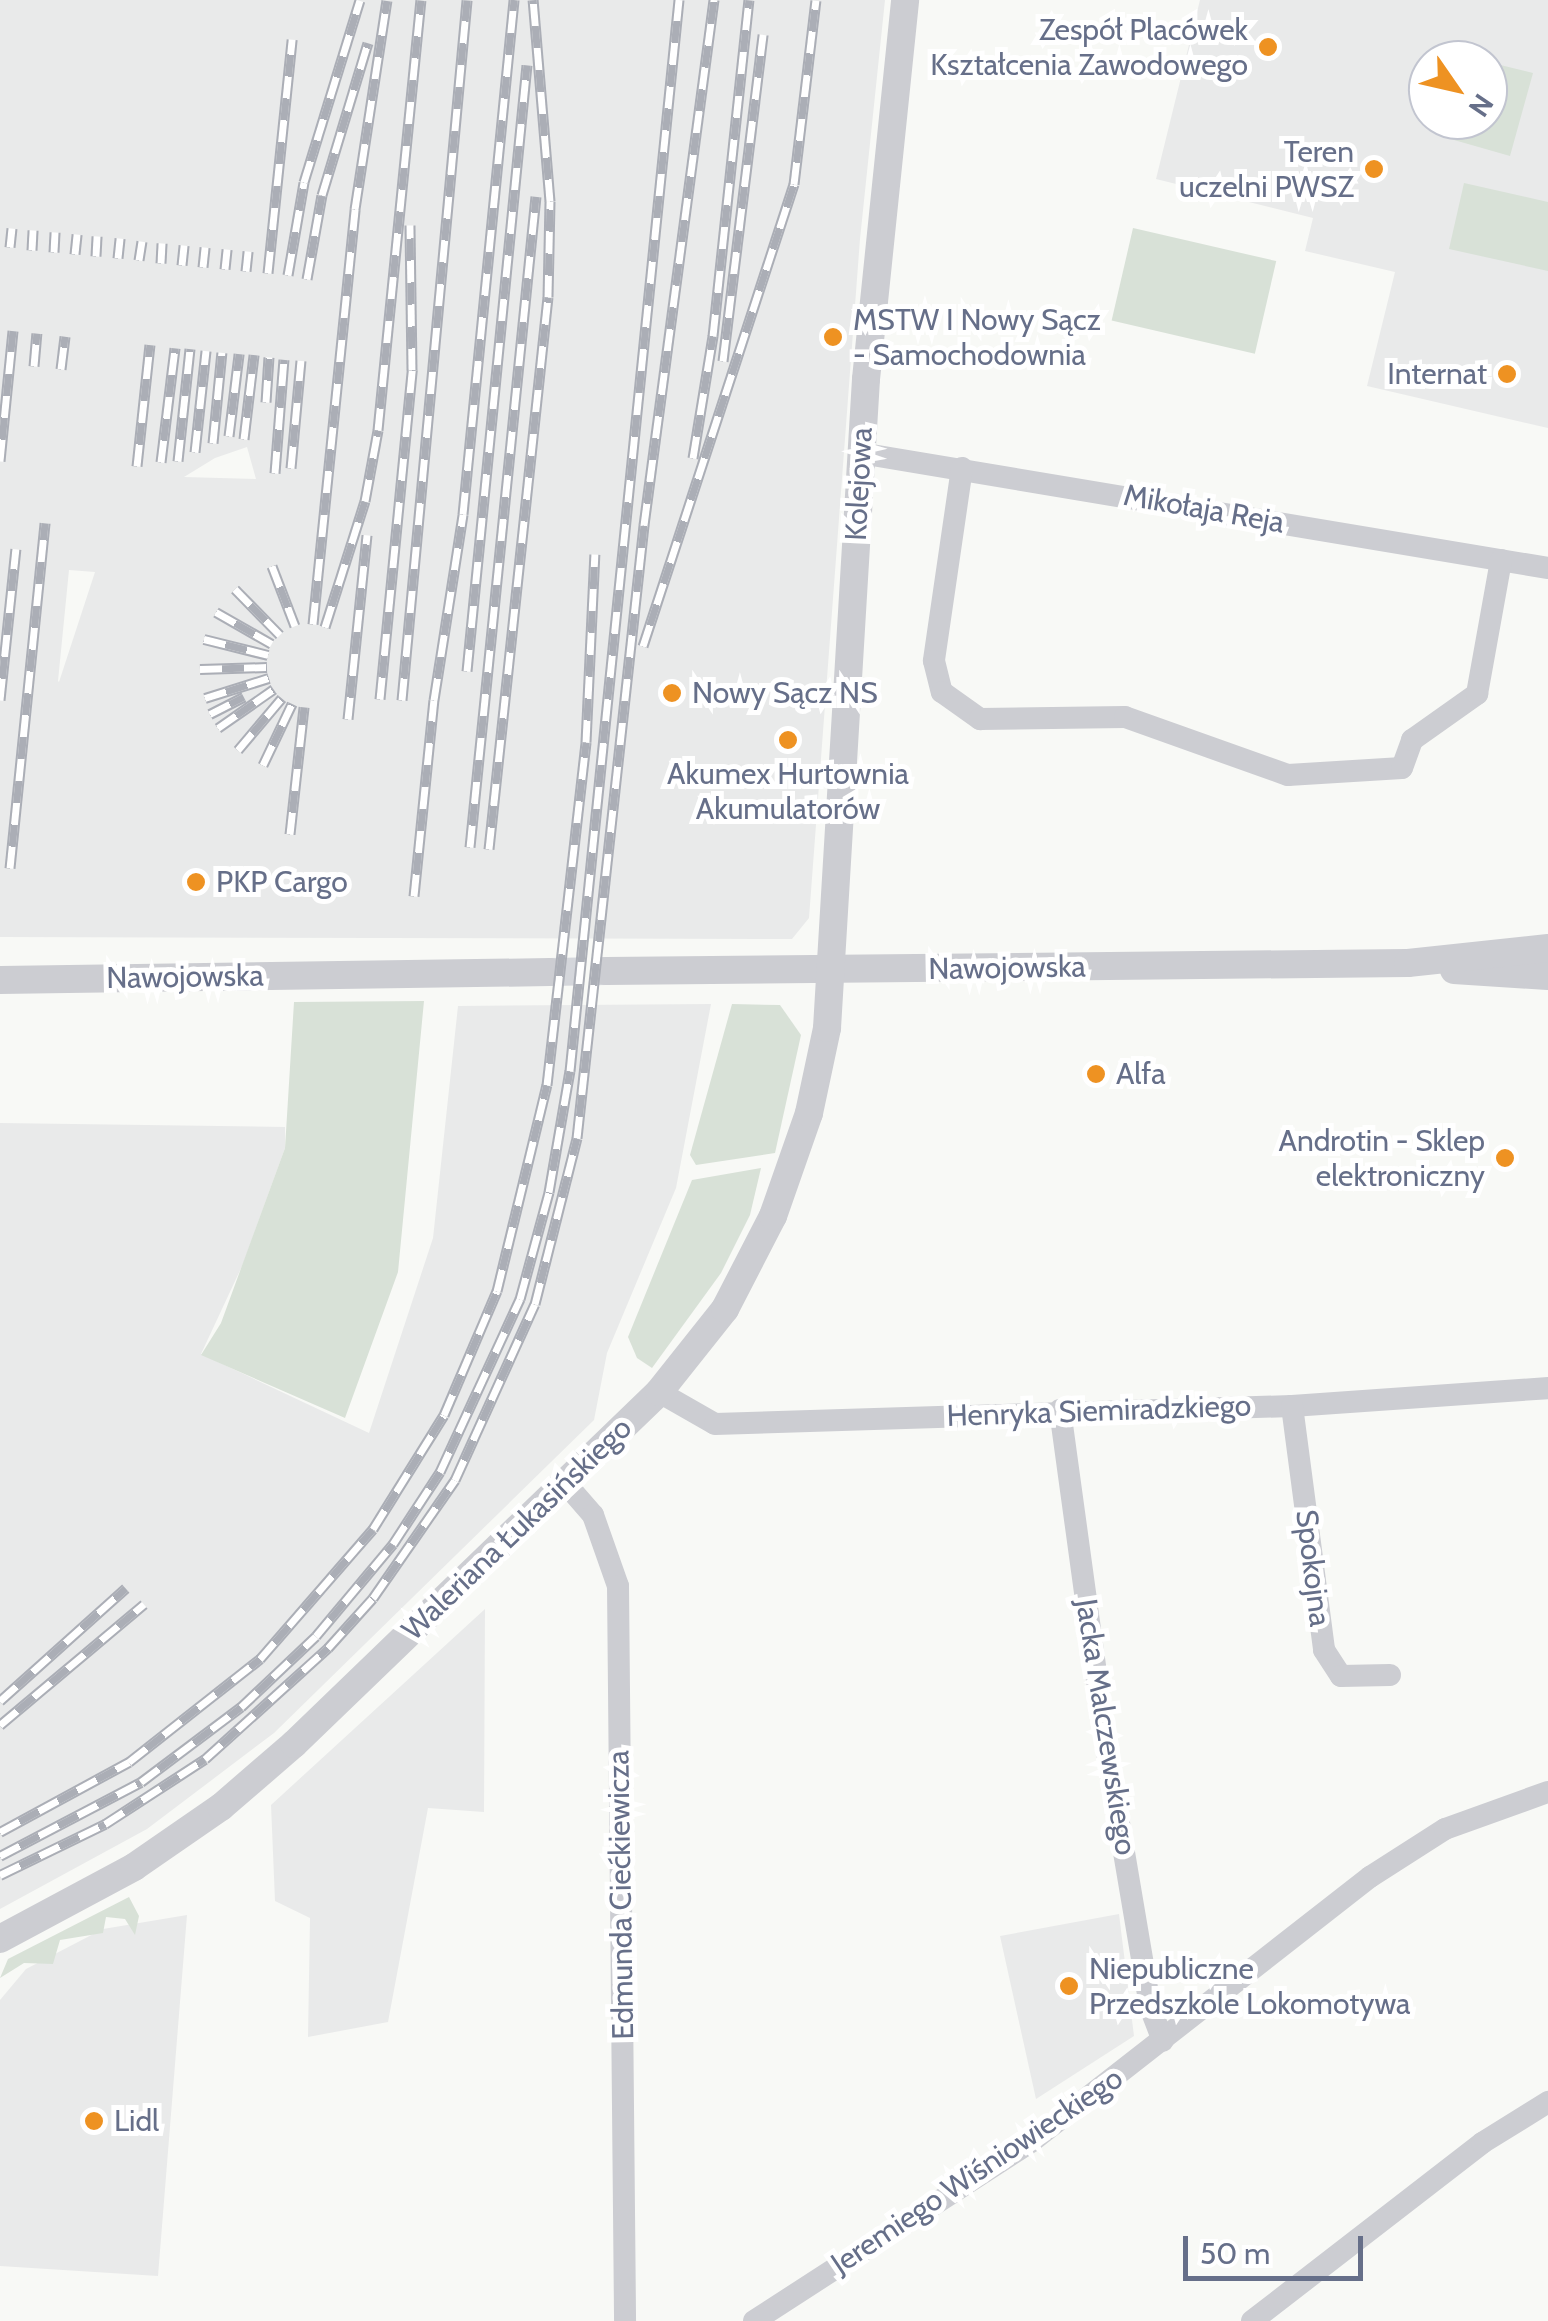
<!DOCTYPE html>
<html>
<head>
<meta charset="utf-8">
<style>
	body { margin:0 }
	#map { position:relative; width:1548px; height:2321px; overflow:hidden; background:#f8f9f6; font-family:Cabin,sans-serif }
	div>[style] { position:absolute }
	.built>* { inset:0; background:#e9eaea }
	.green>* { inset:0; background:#d8e1d7; transform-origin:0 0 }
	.tertiary-tunnel>* { height:28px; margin-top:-14px; transform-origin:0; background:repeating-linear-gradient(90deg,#d4d6db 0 28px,transparent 0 42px) }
	.minor>* { height:22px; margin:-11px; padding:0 11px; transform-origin:11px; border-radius:11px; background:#cccdd2 }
	.tertiary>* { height:28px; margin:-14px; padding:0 14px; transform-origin:14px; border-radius:14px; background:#cccdd2 }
	.rail>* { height:11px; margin-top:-5.5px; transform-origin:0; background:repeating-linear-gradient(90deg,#fff 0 22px,#abaeb6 0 44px); box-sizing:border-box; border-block:2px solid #abaeb6 }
	.dots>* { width:28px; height:28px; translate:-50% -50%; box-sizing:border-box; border:5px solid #fff; border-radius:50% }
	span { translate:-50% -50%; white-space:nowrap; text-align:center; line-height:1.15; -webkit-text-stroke:10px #fff; paint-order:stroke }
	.poi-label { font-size:30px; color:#666f89 }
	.right { translate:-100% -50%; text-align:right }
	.left { translate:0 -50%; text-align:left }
	.street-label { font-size:30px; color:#666f89 }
	.north { position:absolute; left:1408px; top:40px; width:100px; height:100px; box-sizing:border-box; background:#fff; border:2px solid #c2c5d0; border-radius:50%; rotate:124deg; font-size:28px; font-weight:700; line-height:40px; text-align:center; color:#666f89 }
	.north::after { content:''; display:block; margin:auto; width:35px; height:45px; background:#ee9222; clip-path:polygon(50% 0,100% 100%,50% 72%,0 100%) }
	.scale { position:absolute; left:1183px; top:2236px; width:180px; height:45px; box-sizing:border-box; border:5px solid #666f89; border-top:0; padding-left:12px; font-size:30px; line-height:35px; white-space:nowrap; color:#666f89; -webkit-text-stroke:8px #fff; paint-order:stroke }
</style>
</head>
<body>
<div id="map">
	<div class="built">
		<div style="clip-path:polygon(evenodd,0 0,885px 0,860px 239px,809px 918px,792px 939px,0 937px,0 0,247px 447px,256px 479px,184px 477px,215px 458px,247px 447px,0 0,69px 570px,95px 572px,59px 682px,58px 681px,69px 570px)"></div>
		<div style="clip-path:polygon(evenodd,1200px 0,1548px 0,1548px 428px,1367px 386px,1395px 272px,1305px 251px,1313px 218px,1156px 179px,1200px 0,1428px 60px,1488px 60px,1488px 120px,1428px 120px,1428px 60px)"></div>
		<div style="clip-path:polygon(711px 1004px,676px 1188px,607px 1353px,594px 1420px,274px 1733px,147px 1829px,0 1909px,0 1123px,285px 1127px,285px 1148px,243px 1264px,201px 1354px,369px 1433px,433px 1238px,458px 1006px)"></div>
		<div style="clip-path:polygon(485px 1609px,484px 1812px,428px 1808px,388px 2022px,308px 2037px,310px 1918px,275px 1901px,271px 1805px)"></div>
		<div style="clip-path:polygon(1119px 1914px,1134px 2036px,1036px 2099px,1000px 1936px)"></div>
		<div style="clip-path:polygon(187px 1915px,158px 2276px,0 2266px,0 2000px,26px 1969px,103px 1929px)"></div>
	</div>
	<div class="green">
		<div style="clip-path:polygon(1488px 62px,1533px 73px,1510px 156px,1440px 136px,1443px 120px,1488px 120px)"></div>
		<div style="clip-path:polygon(1464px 183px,1548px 202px,1548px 271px,1449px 249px)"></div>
		<div style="left:1133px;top:228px;width:147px;height:95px;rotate:13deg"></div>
		<div style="clip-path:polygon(424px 1001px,398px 1272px,345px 1418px,201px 1355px,221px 1323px,285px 1148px,294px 1002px)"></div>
		<div style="clip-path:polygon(732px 1004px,780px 1005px,801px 1035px,775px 1153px,696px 1165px,690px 1155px)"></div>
		<div style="clip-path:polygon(761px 1168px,750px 1215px,721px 1273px,652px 1368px,637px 1358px,628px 1337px,692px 1180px)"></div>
		<div style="clip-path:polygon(129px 1897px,139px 1916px,135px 1935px,125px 1919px,106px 1917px,103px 1933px,60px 1940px,53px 1964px,24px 1963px,0 1978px,8px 1959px)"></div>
	</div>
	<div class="tertiary-tunnel">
		<div style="left:550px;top:972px;width:56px;rotate:-1deg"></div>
	</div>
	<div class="minor">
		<div style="left:860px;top:453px;width:698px;rotate:9.49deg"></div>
		<div style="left:962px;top:468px;width:195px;rotate:98.3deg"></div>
		<div style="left:934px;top:661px;width:32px;rotate:76deg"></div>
		<div style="left:942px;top:692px;width:47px;rotate:35.4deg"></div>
		<div style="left:980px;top:719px;width:145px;rotate:-0.8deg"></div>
		<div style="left:1125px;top:717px;width:173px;rotate:19.6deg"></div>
		<div style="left:1288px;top:775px;width:114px;rotate:-3.5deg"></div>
		<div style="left:1402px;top:768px;width:30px;rotate:-70deg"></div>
		<div style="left:1412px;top:740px;width:80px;rotate:-35.3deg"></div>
		<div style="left:1477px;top:694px;width:136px;rotate:-79.8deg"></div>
		<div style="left:659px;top:1392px;width:64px;rotate:29.7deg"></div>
		<div style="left:715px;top:1424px;width:577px;rotate:-1.79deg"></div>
		<div style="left:1292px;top:1406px;width:257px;rotate:-4deg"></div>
		<div style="left:1292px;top:1406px;width:246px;rotate:82.5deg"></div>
		<div style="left:1324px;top:1650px;width:31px;rotate:57deg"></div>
		<div style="left:1341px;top:1676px;width:49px;rotate:-1.2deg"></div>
		<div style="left:1060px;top:1410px;width:333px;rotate:82.2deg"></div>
		<div style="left:1105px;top:1740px;width:271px;rotate:80.4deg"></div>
		<div style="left:1150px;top:2007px;width:36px;rotate:69deg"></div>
		<div style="left:566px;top:1484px;width:41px;rotate:48.9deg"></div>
		<div style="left:593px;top:1515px;width:75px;rotate:70.6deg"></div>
		<div style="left:618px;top:1586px;width:735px;rotate:89.45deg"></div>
		<div style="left:754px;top:2321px;width:331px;rotate:-32.9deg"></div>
		<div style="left:1032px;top:2141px;width:429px;rotate:-38deg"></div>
		<div style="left:1370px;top:1877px;width:89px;rotate:-32.6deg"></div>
		<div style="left:1445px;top:1829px;width:109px;rotate:-19.8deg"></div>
		<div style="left:1252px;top:2321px;width:291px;rotate:-37.7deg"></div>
		<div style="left:1482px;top:2143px;width:78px;rotate:-31.8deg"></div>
	</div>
	<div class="tertiary">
		<div style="left:1454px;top:970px;width:94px;rotate:3.7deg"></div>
		<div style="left:606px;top:971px;width:802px;rotate:-0.57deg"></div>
		<div style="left:1408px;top:963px;width:141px;rotate:-6.1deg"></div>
		<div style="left:0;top:980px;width:550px;rotate:-0.83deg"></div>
		<div style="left:0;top:1939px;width:152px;rotate:-28.2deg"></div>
		<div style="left:134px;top:1867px;width:106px;rotate:-34.6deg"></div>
		<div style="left:221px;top:1807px;width:96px;rotate:-40.8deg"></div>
		<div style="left:294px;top:1744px;width:507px;rotate:-43.96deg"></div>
		<div style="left:659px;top:1392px;width:106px;rotate:-51.5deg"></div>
		<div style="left:725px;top:1309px;width:105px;rotate:-62.7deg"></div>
		<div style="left:773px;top:1216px;width:109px;rotate:-70.7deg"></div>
		<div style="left:809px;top:1113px;width:87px;rotate:-78deg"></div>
		<div style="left:827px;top:1028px;width:650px;rotate:-86.56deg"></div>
		<div style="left:866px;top:379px;width:381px;rotate:-84.1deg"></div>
	</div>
	<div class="rail">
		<div style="left:10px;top:247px;width:19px;rotate:-84deg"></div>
		<div style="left:32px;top:250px;width:20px;rotate:-87deg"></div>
		<div style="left:54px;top:252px;width:20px;rotate:-87deg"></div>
		<div style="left:75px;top:254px;width:20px;rotate:-84deg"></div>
		<div style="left:96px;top:256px;width:20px;rotate:-87deg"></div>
		<div style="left:118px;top:258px;width:20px;rotate:-84deg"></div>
		<div style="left:139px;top:260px;width:19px;rotate:-81deg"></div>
		<div style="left:161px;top:263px;width:20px;rotate:-87deg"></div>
		<div style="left:182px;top:265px;width:20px;rotate:-84deg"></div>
		<div style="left:203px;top:267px;width:20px;rotate:-84deg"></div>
		<div style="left:225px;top:269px;width:20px;rotate:-84deg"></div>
		<div style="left:246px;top:271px;width:20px;rotate:-84deg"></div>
		<div style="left:268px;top:273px;width:235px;rotate:-84.1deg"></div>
		<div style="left:288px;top:275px;width:94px;rotate:-80.2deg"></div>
		<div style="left:304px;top:182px;width:190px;rotate:-72.9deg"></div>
		<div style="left:307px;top:279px;width:85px;rotate:-79.9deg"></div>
		<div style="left:322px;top:195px;width:159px;rotate:-73.2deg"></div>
		<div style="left:723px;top:361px;width:329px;rotate:-83deg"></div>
		<div style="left:34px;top:366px;width:33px;rotate:-85deg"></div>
		<div style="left:61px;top:369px;width:33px;rotate:-83deg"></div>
		<div style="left:266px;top:402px;width:45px;rotate:-86.2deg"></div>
		<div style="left:229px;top:436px;width:83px;rotate:-83deg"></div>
		<div style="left:244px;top:439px;width:85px;rotate:-83.2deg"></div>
		<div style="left:213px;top:443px;width:91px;rotate:-84.4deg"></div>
		<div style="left:195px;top:452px;width:102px;rotate:-83.8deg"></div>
		<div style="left:693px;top:458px;width:124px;rotate:-80.7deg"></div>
		<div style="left:713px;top:336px;width:338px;rotate:-83.9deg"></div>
		<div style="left:0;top:461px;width:131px;rotate:-84.3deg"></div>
		<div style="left:178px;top:461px;width:113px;rotate:-83.9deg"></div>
		<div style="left:161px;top:462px;width:115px;rotate:-83deg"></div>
		<div style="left:137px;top:466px;width:122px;rotate:-83.9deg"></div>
		<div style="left:291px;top:468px;width:108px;rotate:-84.7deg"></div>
		<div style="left:275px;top:473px;width:114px;rotate:-85.5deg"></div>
		<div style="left:272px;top:566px;width:64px;rotate:69deg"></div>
		<div style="left:235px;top:589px;width:64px;rotate:45.6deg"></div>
		<div style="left:216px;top:612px;width:64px;rotate:29.7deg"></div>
		<div style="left:313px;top:624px;width:417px;rotate:-84.2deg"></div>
		<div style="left:355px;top:209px;width:211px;rotate:-81.3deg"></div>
		<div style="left:325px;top:627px;width:132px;rotate:-72.4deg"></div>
		<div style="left:365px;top:501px;width:72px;rotate:-79.6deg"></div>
		<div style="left:378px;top:430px;width:432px;rotate:-84.3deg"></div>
		<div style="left:204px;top:639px;width:66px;rotate:14deg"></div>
		<div style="left:643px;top:646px;width:486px;rotate:-71.9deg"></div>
		<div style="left:794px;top:184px;width:185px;rotate:-83.2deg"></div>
		<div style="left:200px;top:669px;width:67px;rotate:-1.7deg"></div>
		<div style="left:467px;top:671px;width:609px;rotate:-84.35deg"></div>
		<div style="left:205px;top:698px;width:67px;rotate:-17.4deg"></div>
		<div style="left:380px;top:699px;width:331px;rotate:-84.4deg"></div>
		<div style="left:412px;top:370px;width:145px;rotate:-90.8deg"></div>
		<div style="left:0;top:700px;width:152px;rotate:-84deg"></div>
		<div style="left:402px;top:700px;width:703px;rotate:-84.69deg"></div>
		<div style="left:210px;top:714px;width:38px;rotate:-27deg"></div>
		<div style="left:348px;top:719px;width:185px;rotate:-84.1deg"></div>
		<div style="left:218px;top:728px;width:68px;rotate:-34.9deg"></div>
		<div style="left:238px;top:750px;width:68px;rotate:-49.8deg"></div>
		<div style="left:263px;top:765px;width:68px;rotate:-64.6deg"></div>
		<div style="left:290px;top:834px;width:128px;rotate:-83.7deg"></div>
		<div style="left:470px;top:847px;width:654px;rotate:-84.21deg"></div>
		<div style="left:489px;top:849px;width:555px;rotate:-83.9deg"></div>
		<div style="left:548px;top:297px;width:96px;rotate:-88.8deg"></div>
		<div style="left:550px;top:201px;width:202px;rotate:-94.8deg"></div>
		<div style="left:10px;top:868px;width:347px;rotate:-84.2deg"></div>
		<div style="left:414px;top:896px;width:197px;rotate:-84.2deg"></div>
		<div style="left:434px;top:700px;width:188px;rotate:-81.1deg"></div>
		<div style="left:463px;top:514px;width:517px;rotate:-84.33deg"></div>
		<div style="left:0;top:1701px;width:169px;rotate:-41.9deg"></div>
		<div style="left:0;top:1725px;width:188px;rotate:-40deg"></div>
		<div style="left:0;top:1832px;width:147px;rotate:-28.5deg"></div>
		<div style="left:129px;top:1762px;width:167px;rotate:-38.2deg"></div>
		<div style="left:260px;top:1659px;width:172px;rotate:-49deg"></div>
		<div style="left:373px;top:1529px;width:134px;rotate:-58.1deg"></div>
		<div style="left:444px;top:1415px;width:135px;rotate:-66.9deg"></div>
		<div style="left:497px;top:1291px;width:212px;rotate:-76.4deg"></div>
		<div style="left:547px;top:1085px;width:345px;rotate:-83.5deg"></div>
		<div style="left:586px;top:742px;width:188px;rotate:-87.3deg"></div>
		<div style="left:0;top:1856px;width:159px;rotate:-27.7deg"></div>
		<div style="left:141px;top:1782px;width:125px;rotate:-36.9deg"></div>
		<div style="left:241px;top:1707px;width:103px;rotate:-43.4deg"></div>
		<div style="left:316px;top:1636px;width:120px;rotate:-50.1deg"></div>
		<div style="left:393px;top:1544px;width:86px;rotate:-56.9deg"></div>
		<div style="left:440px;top:1472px;width:191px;rotate:-65.2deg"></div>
		<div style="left:520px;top:1299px;width:111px;rotate:-74.8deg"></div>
		<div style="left:549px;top:1192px;width:123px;rotate:-80.2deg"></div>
		<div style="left:570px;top:1071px;width:1077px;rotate:-84.19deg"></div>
		<div style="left:0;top:1875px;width:117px;rotate:-25.9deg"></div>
		<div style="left:105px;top:1824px;width:119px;rotate:-33deg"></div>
		<div style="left:205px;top:1759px;width:166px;rotate:-42.1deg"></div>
		<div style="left:328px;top:1648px;width:67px;rotate:-48deg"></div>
		<div style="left:373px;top:1598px;width:144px;rotate:-55.2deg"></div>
		<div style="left:455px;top:1480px;width:193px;rotate:-65.6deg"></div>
		<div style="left:535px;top:1304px;width:171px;rotate:-75.8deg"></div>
		<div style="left:577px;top:1138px;width:617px;rotate:-83.76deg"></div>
		<div style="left:644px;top:525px;width:530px;rotate:-82.41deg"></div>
	</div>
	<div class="dots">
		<div style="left:1268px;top:47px;background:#ee9222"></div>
		<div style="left:1374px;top:169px;background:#ee9222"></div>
		<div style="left:833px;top:337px;background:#ee9222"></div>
		<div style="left:1507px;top:374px;background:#ee9222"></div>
		<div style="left:672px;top:693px;background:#ee9222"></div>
		<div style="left:788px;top:740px;background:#ee9222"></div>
		<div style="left:196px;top:882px;background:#ee9222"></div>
		<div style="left:1096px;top:1074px;background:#ee9222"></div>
		<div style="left:1505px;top:1158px;background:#ee9222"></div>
		<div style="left:1069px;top:1986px;background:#ee9222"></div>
		<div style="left:94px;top:2121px;background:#ee9222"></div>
	</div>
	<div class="poi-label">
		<span class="right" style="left:1248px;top:47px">Zespół Placówek<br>Kształcenia Zawodowego</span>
		<span class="right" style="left:1354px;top:169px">Teren<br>uczelni PWSZ</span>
		<span class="left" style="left:853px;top:337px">MSTW I Nowy Sącz<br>- Samochodownia</span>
		<span class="right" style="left:1487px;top:374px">Internat</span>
		<span class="left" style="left:692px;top:693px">Nowy Sącz NS</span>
		<span style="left:788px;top:791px">Akumex Hurtownia<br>Akumulatorów</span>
		<span class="left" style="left:216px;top:882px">PKP Cargo</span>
		<span class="left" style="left:1116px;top:1074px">Alfa</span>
		<span class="right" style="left:1485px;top:1158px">Androtin - Sklep<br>elektroniczny</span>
		<span class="left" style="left:1089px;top:1986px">Niepubliczne<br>Przedszkole Lokomotywa</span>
		<span class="left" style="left:114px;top:2121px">Lidl</span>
	</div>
	<div class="street-label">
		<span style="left:859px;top:484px;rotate:-87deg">Kolejowa</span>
		<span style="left:1204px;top:509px;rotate:10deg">Mikołaja Reja</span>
		<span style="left:1007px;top:968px;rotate:-1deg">Nawojowska</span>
		<span style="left:185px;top:977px;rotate:-1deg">Nawojowska</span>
		<span style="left:1099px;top:1411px;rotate:-2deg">Henryka Siemiradzkiego</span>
		<span style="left:517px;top:1529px;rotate:-44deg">Waleriana Łukasińskiego</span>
		<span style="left:1313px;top:1568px;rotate:83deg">Spokojna</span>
		<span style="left:1106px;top:1727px;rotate:81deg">Jacka Malczewskiego</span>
		<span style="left:621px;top:1895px;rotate:-91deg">Edmunda Ciećkiewicza</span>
		<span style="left:977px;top:2171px;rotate:-34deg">Jeremiego Wiśniowieckiego</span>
	</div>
	<div class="north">N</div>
	<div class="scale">50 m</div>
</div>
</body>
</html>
